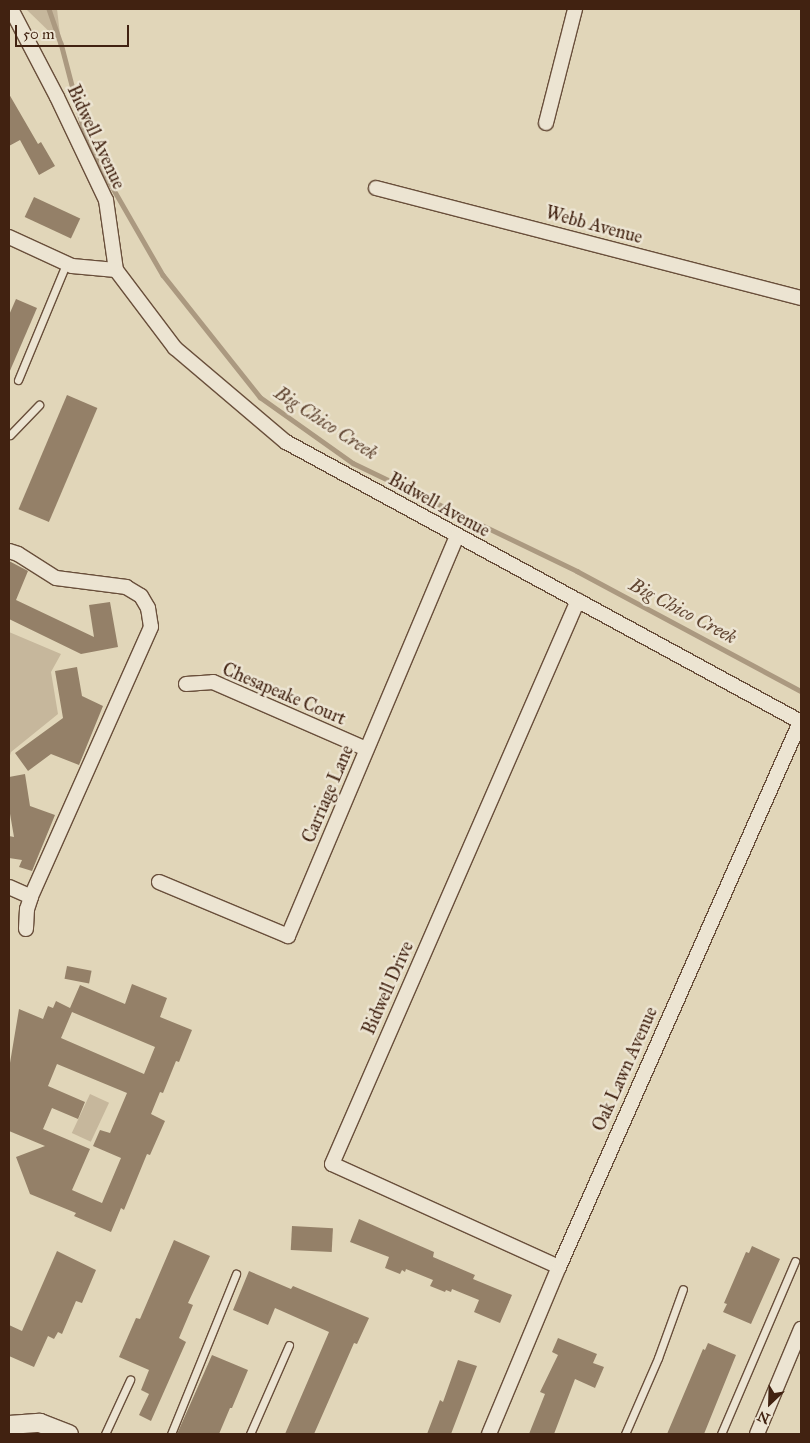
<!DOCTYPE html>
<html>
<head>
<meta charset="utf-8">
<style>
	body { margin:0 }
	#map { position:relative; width:810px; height:1443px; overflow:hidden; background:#e1d6b9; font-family:"IM FELL Great Primer",serif }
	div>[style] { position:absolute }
	.green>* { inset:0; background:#c6b79c; transform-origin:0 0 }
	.stream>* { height:4.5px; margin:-2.25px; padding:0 2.25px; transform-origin:2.25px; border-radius:2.25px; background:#ab9980 }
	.building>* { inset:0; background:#948068; transform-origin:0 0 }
	.roads { filter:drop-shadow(1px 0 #694f3b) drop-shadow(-1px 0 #694f3b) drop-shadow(0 1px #694f3b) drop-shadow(0 -1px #694f3b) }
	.service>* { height:7px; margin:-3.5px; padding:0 3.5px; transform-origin:3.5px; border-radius:3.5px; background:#ece4d2 }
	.minor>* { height:14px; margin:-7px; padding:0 7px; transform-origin:7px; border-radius:7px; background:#ece4d2 }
	.tertiary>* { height:18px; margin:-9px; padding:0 9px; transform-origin:9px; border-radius:9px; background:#ece4d2 }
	span { translate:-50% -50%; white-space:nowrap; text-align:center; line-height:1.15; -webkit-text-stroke:5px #ece4d2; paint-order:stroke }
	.street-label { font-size:18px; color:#412211 }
	.water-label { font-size:19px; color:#614632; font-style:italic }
	.frame { position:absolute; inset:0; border:10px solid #412211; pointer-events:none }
	.north { position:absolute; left:745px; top:1378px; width:50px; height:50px; -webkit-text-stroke:4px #ece4d2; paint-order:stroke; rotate:204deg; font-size:14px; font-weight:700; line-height:20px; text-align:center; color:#412211 }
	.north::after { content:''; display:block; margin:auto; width:18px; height:22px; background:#412211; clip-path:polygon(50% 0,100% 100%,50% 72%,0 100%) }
	.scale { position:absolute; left:15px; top:25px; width:114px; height:22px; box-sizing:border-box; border:2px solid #412211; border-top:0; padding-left:6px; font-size:15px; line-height:18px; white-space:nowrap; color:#412211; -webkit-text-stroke:4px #ece4d2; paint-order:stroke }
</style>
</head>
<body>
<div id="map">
	<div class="green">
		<div style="clip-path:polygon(26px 9px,57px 9px,61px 43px)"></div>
		<div style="clip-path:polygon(9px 632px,61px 654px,51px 672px,58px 714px,11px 752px,9px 759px)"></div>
		<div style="left:90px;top:1094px;width:21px;height:43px;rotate:25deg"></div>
	</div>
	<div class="stream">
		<div style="left:49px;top:9px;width:36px;rotate:71deg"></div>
		<div style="left:61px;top:43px;width:103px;rotate:75.4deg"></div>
		<div style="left:87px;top:143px;width:152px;rotate:60.1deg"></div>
		<div style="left:163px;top:275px;width:156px;rotate:51.5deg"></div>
		<div style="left:260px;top:397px;width:114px;rotate:35.4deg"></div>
		<div style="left:353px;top:463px;width:249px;rotate:25.7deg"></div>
		<div style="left:577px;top:571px;width:254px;rotate:28.2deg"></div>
	</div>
	<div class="building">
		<div style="clip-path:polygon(9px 94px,38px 144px,41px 142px,55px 166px,39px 175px,20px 140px,9px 146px)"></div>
		<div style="left:34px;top:197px;width:51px;height:22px;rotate:25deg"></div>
		<div style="clip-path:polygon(16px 299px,37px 308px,9px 373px,9px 315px)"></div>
		<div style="left:67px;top:395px;width:33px;height:124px;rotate:23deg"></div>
		<div style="clip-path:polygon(9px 561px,28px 571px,16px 600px,94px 637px,89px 605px,110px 602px,118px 647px,81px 654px,9px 619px)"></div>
		<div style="clip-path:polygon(77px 667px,82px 696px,103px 706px,79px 765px,51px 754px,28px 771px,15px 753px,63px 718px,55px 671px)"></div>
		<div style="clip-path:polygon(25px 774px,30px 806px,55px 815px,32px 871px,19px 867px,22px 860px,9px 858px,9px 836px,14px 837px,9px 808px,9px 777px)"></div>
		<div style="left:67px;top:966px;width:25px;height:13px;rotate:11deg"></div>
		<div style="clip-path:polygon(evenodd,132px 984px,167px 998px,160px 1017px,192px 1030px,179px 1062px,176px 1061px,163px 1093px,160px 1092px,151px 1114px,165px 1121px,150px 1155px,147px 1154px,124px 1210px,121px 1208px,111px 1232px,74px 1216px,76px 1213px,30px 1194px,16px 1157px,45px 1146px,9px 1131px,9px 1069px,19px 1009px,43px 1019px,48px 1006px,53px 1008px,56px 1001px,70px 1008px,80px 985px,125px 1004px,132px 984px,72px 1012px,155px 1047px,144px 1074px,61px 1038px,72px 1012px,132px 984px,57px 1064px,127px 1093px,110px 1133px,100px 1130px,93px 1146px,121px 1158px,102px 1203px,72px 1190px,90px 1149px,43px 1129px,52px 1108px,78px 1119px,85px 1102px,48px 1086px,57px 1064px)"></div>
		<div style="clip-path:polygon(359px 1219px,434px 1252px,433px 1257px,475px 1275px,473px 1279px,512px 1295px,500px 1323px,474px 1312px,479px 1300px,452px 1289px,451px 1292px,446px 1290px,445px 1292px,430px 1286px,433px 1280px,406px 1269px,405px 1272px,402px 1270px,400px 1274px,385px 1268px,389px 1257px,350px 1242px)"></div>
		<div style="left:292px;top:1226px;width:41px;height:24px;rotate:3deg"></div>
		<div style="clip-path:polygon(174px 1240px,210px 1256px,188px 1303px,193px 1305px,179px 1338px,186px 1342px,151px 1421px,139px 1415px,149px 1394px,141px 1390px,149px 1370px,119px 1357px,136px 1318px,140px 1319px)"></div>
		<div style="clip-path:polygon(752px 1246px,780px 1259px,751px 1324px,723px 1312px,727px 1304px,724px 1303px,746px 1252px,749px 1253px)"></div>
		<div style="clip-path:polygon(57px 1251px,96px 1270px,82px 1303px,76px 1301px,62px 1334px,58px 1332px,54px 1339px,48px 1336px,34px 1367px,9px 1356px,9px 1325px,22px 1331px)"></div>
		<div style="clip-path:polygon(249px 1271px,291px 1289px,293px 1286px,369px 1318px,357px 1344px,354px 1343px,314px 1434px,285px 1434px,329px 1332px,275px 1308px,268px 1325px,233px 1310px)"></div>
		<div style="clip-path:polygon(558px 1338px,597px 1354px,593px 1363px,604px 1367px,595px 1388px,575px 1379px,554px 1434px,529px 1434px,545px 1394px,540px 1392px,558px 1355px,552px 1352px)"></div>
		<div style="clip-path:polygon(708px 1343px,736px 1355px,704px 1434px,667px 1434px,703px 1349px,705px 1350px)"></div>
		<div style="clip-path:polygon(212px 1355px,248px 1370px,232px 1408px,230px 1408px,219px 1434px,177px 1434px)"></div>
		<div style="clip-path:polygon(458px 1360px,477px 1366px,451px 1434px,427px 1434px,440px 1400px,443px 1402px)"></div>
	</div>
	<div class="roads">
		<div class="service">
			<div style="left:18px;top:380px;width:126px;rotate:-67.5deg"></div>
			<div style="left:10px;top:435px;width:42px;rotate:-46deg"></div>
			<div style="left:105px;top:1434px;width:60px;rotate:-65.2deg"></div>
			<div style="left:171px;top:1434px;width:173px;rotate:-67.9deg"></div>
			<div style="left:250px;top:1434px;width:97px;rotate:-66.3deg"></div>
			<div style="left:625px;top:1434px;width:83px;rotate:-66.5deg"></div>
			<div style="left:658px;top:1358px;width:73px;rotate:-70.1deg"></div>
			<div style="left:721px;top:1434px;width:188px;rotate:-66.8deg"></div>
		</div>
		<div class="minor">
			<div style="left:11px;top:9px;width:99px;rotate:62.4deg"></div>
			<div style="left:57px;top:97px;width:114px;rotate:64.6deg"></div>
			<div style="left:106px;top:200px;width:71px;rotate:81.9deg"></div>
			<div style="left:116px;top:270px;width:98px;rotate:52.9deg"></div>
			<div style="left:175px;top:348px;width:145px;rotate:40.3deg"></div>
			<div style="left:286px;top:442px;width:586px;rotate:28.53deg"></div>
			<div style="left:546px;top:123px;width:118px;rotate:-75.7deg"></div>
			<div style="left:376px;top:188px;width:439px;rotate:14.5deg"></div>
			<div style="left:9px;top:237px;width:69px;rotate:24.7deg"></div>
			<div style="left:72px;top:266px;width:44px;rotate:5.2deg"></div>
			<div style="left:9px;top:551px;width:9px;rotate:18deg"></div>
			<div style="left:18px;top:554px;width:45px;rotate:32.3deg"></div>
			<div style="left:56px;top:578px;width:71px;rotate:7.3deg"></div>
			<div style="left:126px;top:587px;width:17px;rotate:31deg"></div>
			<div style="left:141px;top:596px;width:14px;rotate:60deg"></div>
			<div style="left:148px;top:608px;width:19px;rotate:81deg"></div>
			<div style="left:151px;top:627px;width:295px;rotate:114deg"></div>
			<div style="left:31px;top:897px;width:13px;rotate:108deg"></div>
			<div style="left:27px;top:909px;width:20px;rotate:93deg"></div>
			<div style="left:186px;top:684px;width:27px;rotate:-4deg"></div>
			<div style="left:213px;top:682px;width:167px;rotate:23.6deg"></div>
			<div style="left:159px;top:882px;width:140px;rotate:22.7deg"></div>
			<div style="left:288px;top:936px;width:434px;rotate:-67.1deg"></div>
			<div style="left:9px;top:887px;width:24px;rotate:24deg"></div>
			<div style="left:559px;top:1267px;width:249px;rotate:-155.6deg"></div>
			<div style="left:332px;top:1164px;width:615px;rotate:-66.43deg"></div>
			<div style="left:489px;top:1434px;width:181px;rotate:-67.3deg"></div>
			<div style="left:559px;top:1267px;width:596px;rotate:-66.14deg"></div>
			<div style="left:757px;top:1434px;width:114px;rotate:-67.3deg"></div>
		</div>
		<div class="tertiary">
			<div style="left:9px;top:1425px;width:31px;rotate:-4deg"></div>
			<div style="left:40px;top:1423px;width:31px;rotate:21deg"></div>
		</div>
	</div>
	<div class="street-label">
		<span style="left:96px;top:137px;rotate:65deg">Bidwell Avenue</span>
		<span style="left:594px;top:225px;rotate:15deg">Webb Avenue</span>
		<span style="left:439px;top:505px;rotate:29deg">Bidwell Avenue</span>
		<span style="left:284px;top:694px;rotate:23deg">Chesapeake Court</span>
		<span style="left:328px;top:794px;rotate:-67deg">Carriage Lane</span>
		<span style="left:388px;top:988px;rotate:-66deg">Bidwell Drive</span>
		<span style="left:625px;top:1069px;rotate:-66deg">Oak Lawn Avenue</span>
	</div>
	<div class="water-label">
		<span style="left:326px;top:423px;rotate:33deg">Big Chico Creek</span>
		<span style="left:683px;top:611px;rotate:28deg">Big Chico Creek</span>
	</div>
	<div class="frame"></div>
	<div class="north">N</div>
	<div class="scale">50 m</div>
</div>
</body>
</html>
